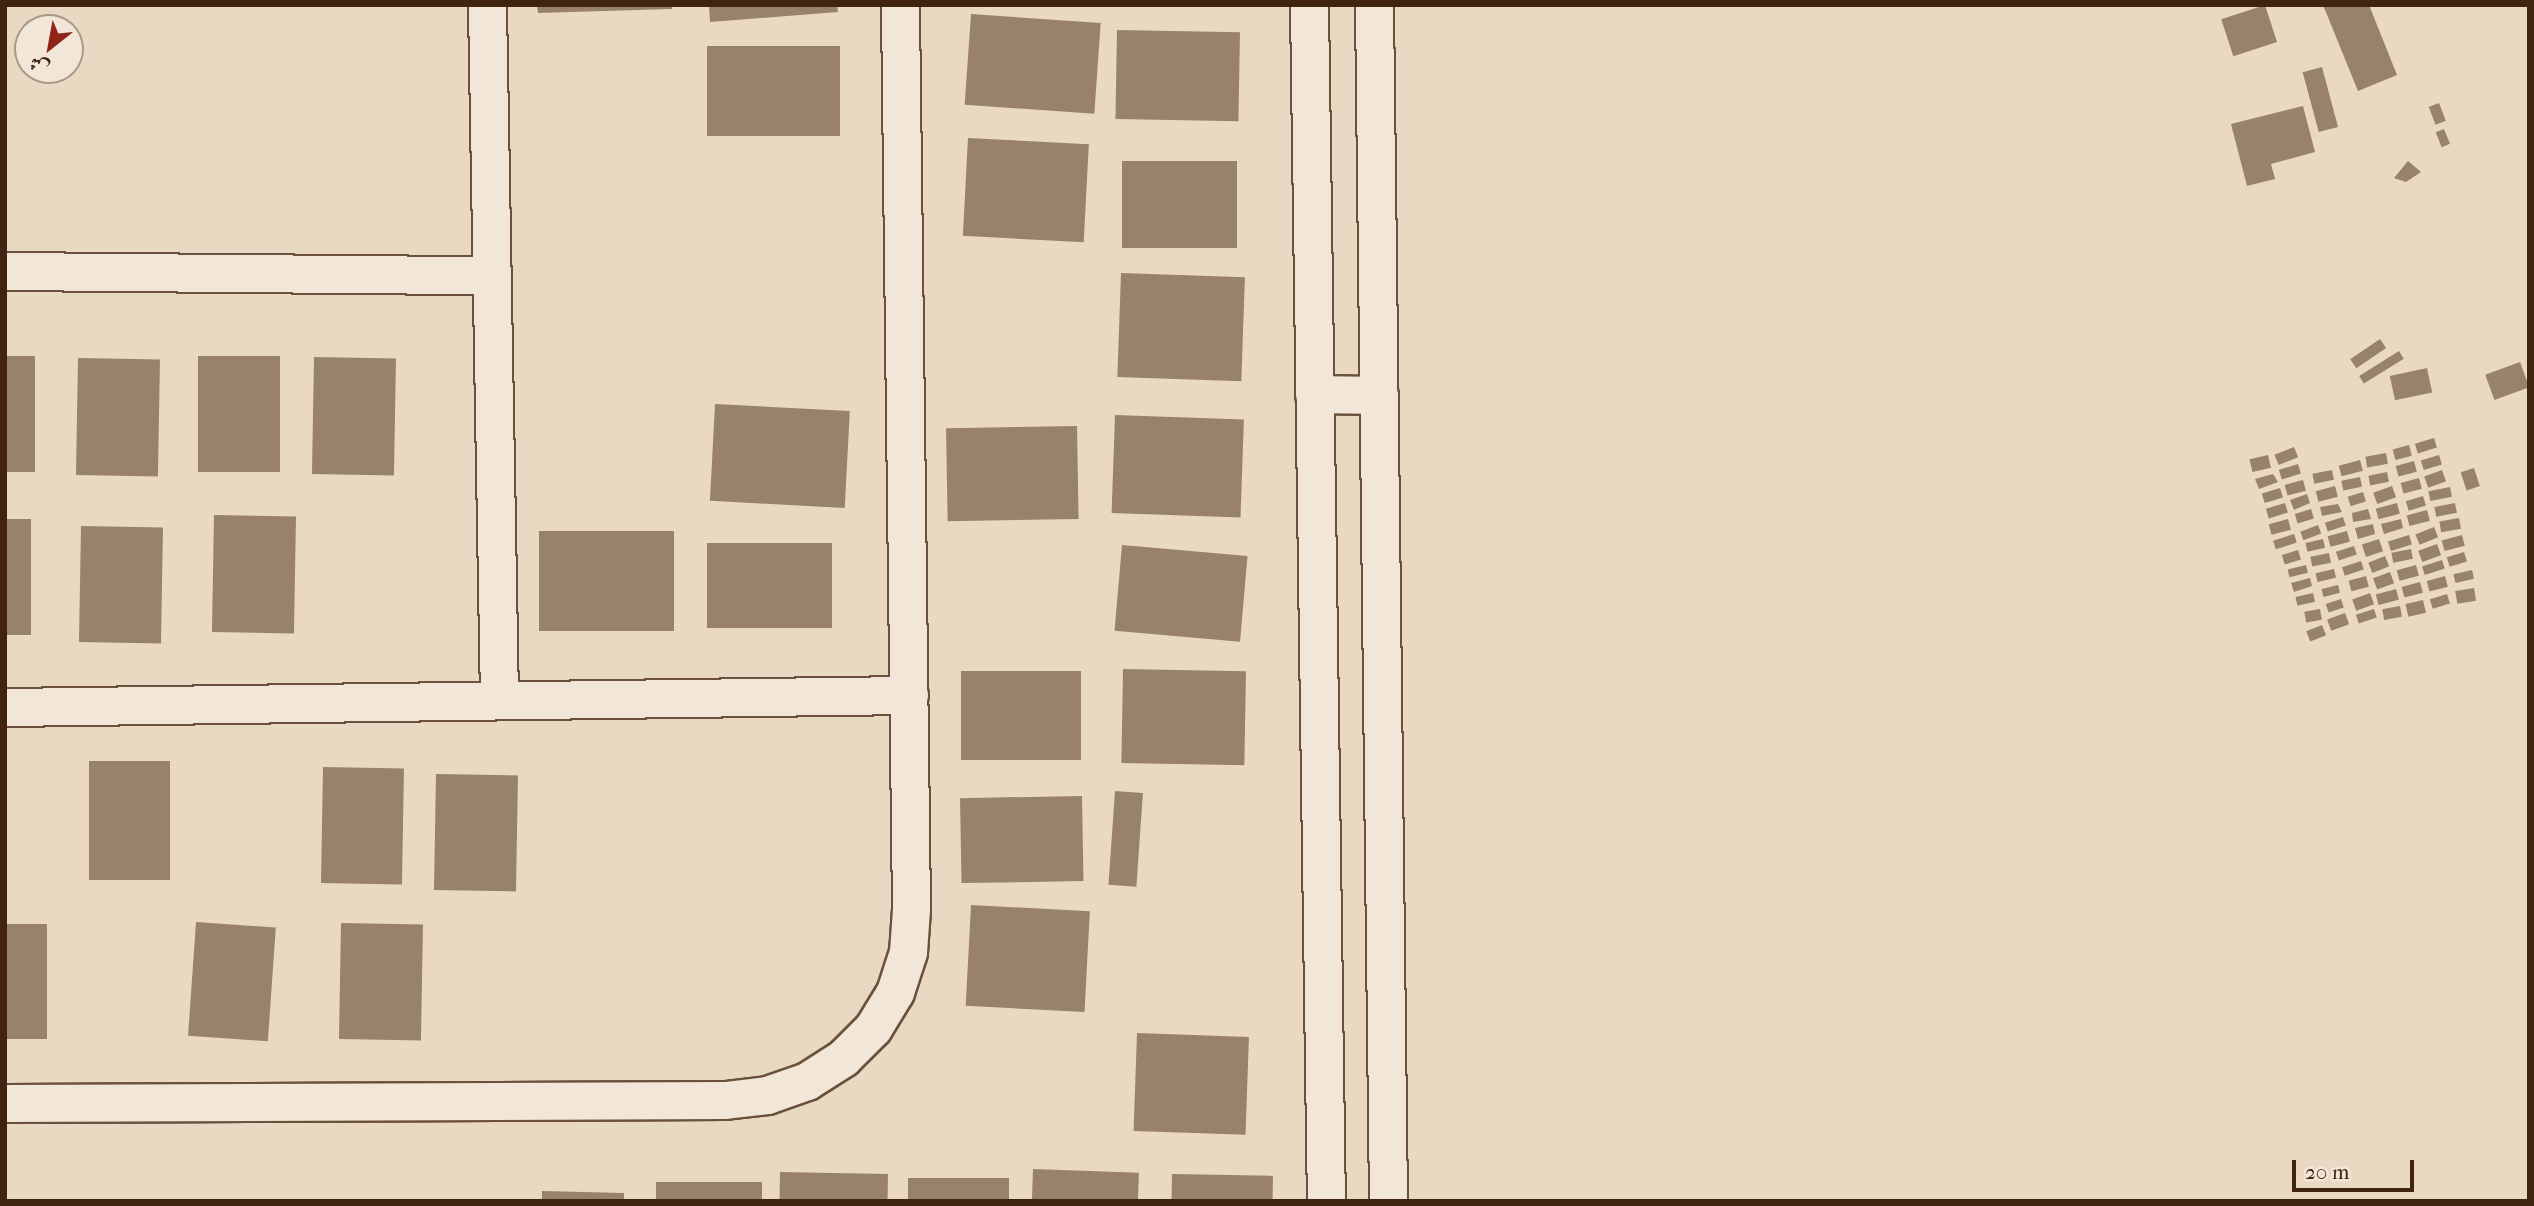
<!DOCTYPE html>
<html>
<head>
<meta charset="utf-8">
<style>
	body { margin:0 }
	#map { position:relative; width:2534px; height:1206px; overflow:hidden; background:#ead9c2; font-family:"IM FELL French Canon",Amiri,serif }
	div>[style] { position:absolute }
	.building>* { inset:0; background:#99826d; transform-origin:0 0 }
	.roads { filter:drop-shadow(2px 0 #6b513c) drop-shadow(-2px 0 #6b513c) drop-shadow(0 2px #6b513c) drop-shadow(0 -2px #6b513c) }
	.street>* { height:37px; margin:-18.5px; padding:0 18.5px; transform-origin:18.5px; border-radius:18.5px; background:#f1e6d7 }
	span { translate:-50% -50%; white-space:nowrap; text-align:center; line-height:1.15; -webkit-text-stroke:5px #f1e6d7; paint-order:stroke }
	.frame { position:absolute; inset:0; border:7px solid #412410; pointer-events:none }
	.north { position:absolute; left:14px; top:14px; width:70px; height:70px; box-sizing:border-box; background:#f1e6d7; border:2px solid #ab9887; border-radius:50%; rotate:211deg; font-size:19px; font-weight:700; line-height:28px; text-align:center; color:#412410 }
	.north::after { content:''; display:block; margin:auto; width:24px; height:32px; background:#8f2418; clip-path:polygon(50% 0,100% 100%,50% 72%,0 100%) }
	.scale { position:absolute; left:2292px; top:1160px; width:122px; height:32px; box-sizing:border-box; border:4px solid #412410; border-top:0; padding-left:9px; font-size:21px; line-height:24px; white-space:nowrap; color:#412410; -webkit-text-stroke:5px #f1e6d7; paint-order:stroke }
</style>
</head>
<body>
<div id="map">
	<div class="building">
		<div style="clip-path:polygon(537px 5px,672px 5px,672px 9px,538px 13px)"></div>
		<div style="clip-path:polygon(709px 5px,837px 5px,838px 12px,710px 22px)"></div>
		<div style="left:2265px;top:5px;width:39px;height:46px;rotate:72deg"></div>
		<div style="clip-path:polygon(2323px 5px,2369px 5px,2397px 75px,2358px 91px)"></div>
		<div style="left:971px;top:14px;width:130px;height:91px;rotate:4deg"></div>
		<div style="left:1117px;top:30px;width:123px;height:89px;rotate:1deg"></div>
		<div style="left:707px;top:46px;width:133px;height:90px"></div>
		<div style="left:2322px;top:67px;width:62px;height:20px;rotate:75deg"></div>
		<div style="left:2439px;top:103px;width:19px;height:11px;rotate:69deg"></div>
		<div style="clip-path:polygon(2303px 106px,2315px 152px,2271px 164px,2275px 179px,2247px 186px,2231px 124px)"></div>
		<div style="left:2444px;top:129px;width:16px;height:9px;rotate:68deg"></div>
		<div style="left:968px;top:138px;width:121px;height:98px;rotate:3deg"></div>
		<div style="left:1122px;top:161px;width:115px;height:87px"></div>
		<div style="clip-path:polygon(2408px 161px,2421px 172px,2406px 182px,2394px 178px)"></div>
		<div style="left:1121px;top:273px;width:124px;height:104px;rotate:2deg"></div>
		<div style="left:2380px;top:339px;width:11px;height:36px;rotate:56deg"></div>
		<div style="left:2399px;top:351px;width:9px;height:47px;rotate:58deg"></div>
		<div style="left:5px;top:356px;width:30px;height:116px"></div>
		<div style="left:198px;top:356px;width:82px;height:116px"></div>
		<div style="left:314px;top:357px;width:82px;height:117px;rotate:1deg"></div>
		<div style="left:78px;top:358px;width:82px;height:117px;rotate:1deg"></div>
		<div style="left:2520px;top:362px;width:27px;height:37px;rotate:70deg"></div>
		<div style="left:2427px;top:368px;width:25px;height:38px;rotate:78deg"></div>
		<div style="left:715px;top:404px;width:135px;height:97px;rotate:3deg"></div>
		<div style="left:1115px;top:415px;width:129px;height:98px;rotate:2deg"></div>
		<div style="left:1077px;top:426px;width:93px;height:131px;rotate:89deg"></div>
		<div style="left:2434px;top:438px;width:10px;height:20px;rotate:73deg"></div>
		<div style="left:2409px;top:445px;width:11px;height:17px;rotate:75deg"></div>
		<div style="left:2294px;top:447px;width:11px;height:21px;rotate:68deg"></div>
		<div style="left:2386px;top:453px;width:11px;height:21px;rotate:80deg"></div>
		<div style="left:2268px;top:455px;width:13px;height:19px;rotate:77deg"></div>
		<div style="left:2439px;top:455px;width:10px;height:19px;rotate:73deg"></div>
		<div style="left:2360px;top:460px;width:11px;height:22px;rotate:75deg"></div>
		<div style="left:2414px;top:461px;width:11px;height:19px;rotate:75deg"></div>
		<div style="left:2298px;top:464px;width:10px;height:20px;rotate:73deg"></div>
		<div style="left:2474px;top:468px;width:19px;height:14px;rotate:72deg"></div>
		<div style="left:2332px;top:470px;width:10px;height:20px;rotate:79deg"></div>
		<div style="left:2442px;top:470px;width:12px;height:19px;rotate:70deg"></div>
		<div style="left:2387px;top:472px;width:10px;height:19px;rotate:79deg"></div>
		<div style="clip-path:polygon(2273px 474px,2278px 482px,2259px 489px,2255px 479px)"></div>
		<div style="left:2360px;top:477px;width:10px;height:19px;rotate:79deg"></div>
		<div style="left:2419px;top:478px;width:11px;height:19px;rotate:75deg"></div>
		<div style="left:2303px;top:480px;width:11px;height:19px;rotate:75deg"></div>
		<div style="left:2335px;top:486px;width:11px;height:20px;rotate:75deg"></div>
		<div style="left:2392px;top:486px;width:12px;height:20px;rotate:70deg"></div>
		<div style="left:2450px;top:487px;width:10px;height:22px;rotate:79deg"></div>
		<div style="left:2280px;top:488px;width:10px;height:19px;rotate:73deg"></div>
		<div style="left:2363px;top:492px;width:10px;height:16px;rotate:73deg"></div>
		<div style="clip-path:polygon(2307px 494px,2310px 503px,2294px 510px,2290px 500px)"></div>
		<div style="left:2423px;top:496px;width:10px;height:18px;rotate:73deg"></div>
		<div style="left:2285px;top:503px;width:10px;height:20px;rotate:73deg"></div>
		<div style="left:2397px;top:503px;width:11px;height:22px;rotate:75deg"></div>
		<div style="left:2455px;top:503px;width:10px;height:21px;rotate:79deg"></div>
		<div style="clip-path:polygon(2338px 504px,2342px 512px,2322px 516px,2320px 507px)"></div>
		<div style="left:2311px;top:509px;width:10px;height:17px;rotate:73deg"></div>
		<div style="clip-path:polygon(2368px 509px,2371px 519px,2353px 522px,2352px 513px)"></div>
		<div style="left:2427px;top:510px;width:11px;height:21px;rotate:75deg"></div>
		<div style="left:214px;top:515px;width:82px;height:117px;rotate:1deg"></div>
		<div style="left:2343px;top:517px;width:9px;height:19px;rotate:72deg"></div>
		<div style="left:2459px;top:518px;width:11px;height:20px;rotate:80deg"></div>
		<div style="left:5px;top:519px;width:26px;height:116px"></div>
		<div style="left:2288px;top:519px;width:11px;height:20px;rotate:75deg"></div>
		<div style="clip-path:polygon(2401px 519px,2403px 528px,2384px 534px,2381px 524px)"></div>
		<div style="clip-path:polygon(2373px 524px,2375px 534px,2358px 539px,2355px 528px)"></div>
		<div style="left:2318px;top:525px;width:9px;height:19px;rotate:69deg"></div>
		<div style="left:81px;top:526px;width:82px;height:116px;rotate:1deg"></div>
		<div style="left:2434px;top:527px;width:11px;height:20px;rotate:68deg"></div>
		<div style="left:539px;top:531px;width:135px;height:100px"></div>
		<div style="left:2347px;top:531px;width:11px;height:20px;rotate:75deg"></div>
		<div style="left:2294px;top:534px;width:9px;height:22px;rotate:72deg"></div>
		<div style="left:2409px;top:535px;width:10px;height:22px;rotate:73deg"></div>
		<div style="left:2462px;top:535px;width:11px;height:21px;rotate:75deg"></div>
		<div style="left:2323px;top:539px;width:9px;height:18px;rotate:77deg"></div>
		<div style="left:2379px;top:539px;width:13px;height:18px;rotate:72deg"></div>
		<div style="left:707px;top:543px;width:125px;height:85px"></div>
		<div style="left:2437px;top:544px;width:12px;height:20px;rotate:70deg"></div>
		<div style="left:1122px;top:545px;width:126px;height:86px;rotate:5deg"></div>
		<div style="left:2354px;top:546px;width:9px;height:19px;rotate:72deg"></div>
		<div style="left:2411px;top:549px;width:10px;height:20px;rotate:79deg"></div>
		<div style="left:2298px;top:550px;width:10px;height:17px;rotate:73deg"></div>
		<div style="left:2464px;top:552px;width:10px;height:18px;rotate:73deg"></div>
		<div style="left:2329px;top:553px;width:10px;height:19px;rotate:79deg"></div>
		<div style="left:2385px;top:556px;width:11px;height:18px;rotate:68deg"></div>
		<div style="left:2442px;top:560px;width:9px;height:21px;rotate:72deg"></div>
		<div style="left:2361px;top:561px;width:9px;height:20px;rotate:72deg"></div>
		<div style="left:2306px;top:565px;width:8px;height:19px;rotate:76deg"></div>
		<div style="left:2416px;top:565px;width:11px;height:20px;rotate:75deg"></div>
		<div style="left:2334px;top:569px;width:9px;height:19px;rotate:77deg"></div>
		<div style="left:2472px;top:570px;width:9px;height:19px;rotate:77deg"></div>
		<div style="left:2390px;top:572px;width:12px;height:18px;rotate:70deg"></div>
		<div style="left:2366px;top:576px;width:11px;height:18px;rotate:75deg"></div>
		<div style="left:2445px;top:576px;width:11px;height:19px;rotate:75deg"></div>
		<div style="clip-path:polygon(2310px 578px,2312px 586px,2294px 592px,2291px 583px)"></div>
		<div style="left:2420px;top:582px;width:11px;height:19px;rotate:75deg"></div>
		<div style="left:2338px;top:585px;width:8px;height:17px;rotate:76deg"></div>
		<div style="left:2474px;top:588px;width:13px;height:19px;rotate:81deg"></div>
		<div style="left:2396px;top:589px;width:11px;height:21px;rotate:75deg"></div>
		<div style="left:2313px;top:593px;width:9px;height:18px;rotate:77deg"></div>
		<div style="left:2370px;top:593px;width:12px;height:19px;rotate:70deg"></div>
		<div style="left:2447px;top:594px;width:10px;height:18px;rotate:73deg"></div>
		<div style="left:2341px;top:599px;width:9px;height:16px;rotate:72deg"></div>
		<div style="left:2423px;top:600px;width:13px;height:18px;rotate:77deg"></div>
		<div style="left:2400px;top:606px;width:11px;height:18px;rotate:80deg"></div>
		<div style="left:2320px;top:609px;width:11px;height:16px;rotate:80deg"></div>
		<div style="left:2374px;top:609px;width:9px;height:19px;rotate:72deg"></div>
		<div style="left:2345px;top:613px;width:12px;height:19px;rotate:70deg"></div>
		<div style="left:2322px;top:625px;width:11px;height:17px;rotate:68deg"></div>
		<div style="left:1123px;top:669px;width:123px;height:94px;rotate:1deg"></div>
		<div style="left:961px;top:671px;width:120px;height:89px"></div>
		<div style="left:170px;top:761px;width:119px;height:81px;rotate:90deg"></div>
		<div style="left:323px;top:767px;width:81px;height:116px;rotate:1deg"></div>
		<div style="left:436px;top:774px;width:82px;height:116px;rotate:1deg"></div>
		<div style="left:1115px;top:791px;width:28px;height:94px;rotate:4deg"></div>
		<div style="left:1082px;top:796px;width:85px;height:122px;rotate:89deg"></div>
		<div style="left:971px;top:905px;width:119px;height:101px;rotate:3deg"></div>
		<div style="left:196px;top:922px;width:80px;height:114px;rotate:4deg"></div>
		<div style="left:341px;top:923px;width:82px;height:116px;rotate:1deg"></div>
		<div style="left:5px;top:924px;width:42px;height:115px"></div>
		<div style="left:1137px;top:1033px;width:112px;height:98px;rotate:2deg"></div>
		<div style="left:1033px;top:1169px;width:106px;height:32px;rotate:2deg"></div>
		<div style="left:780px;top:1172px;width:108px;height:29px;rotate:1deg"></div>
		<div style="left:1172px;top:1174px;width:101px;height:27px;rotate:1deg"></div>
		<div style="left:908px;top:1178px;width:101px;height:23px"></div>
		<div style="left:762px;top:1182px;width:19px;height:106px;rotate:90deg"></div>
		<div style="clip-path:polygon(542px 1191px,624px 1193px,624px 1201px,542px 1201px)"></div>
	</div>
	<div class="roads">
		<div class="street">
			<div style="left:487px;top:5px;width:695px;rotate:89.01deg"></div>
			<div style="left:1309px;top:5px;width:1196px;rotate:89.19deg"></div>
			<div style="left:1374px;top:5px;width:1196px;rotate:89.33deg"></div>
			<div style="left:5px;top:271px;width:487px;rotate:0.5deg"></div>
			<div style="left:1314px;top:394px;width:65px;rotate:0.9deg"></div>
			<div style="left:5px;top:707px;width:904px;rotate:-0.76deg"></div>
			<div style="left:5px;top:1103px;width:720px;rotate:-0.24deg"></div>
			<div style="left:725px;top:1100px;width:42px;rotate:-6.8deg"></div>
			<div style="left:767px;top:1095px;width:42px;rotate:-19.3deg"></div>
			<div style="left:807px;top:1081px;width:43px;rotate:-32.6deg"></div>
			<div style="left:843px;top:1058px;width:42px;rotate:-45deg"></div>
			<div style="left:873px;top:1028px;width:42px;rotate:-58.6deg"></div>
			<div style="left:895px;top:992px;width:42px;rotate:-72deg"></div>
			<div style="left:908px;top:952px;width:43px;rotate:-86deg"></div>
			<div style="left:911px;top:909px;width:904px;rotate:-90.7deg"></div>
		</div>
	</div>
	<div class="frame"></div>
	<div class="north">ش</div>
	<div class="scale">20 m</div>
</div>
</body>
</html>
